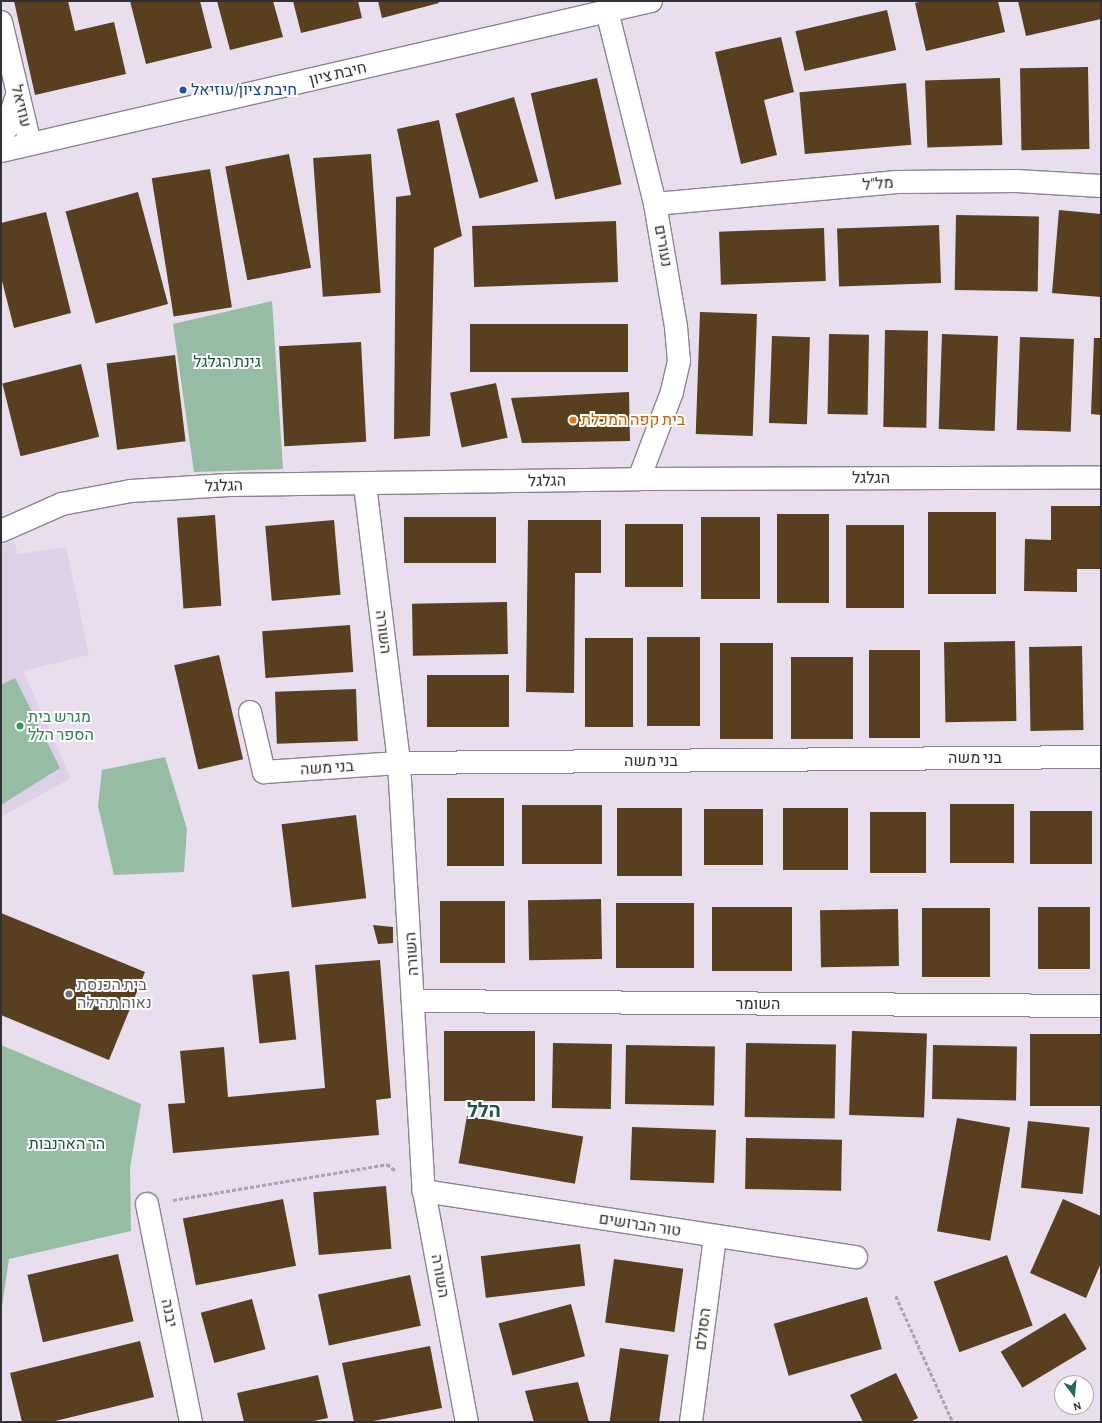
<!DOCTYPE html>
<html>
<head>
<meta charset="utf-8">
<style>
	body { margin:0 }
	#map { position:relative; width:1102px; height:1423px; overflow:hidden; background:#e8deee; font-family:"Alegreya Sans",Heebo,sans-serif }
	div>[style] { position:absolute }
	.built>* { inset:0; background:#ded1e7 }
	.green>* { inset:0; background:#96bca3 }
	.building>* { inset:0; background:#583f1f; transform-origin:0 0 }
	.path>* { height:2.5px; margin-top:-1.25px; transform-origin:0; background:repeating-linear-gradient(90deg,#aba3b0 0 4px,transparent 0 6px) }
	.roads { filter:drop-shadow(1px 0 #8c8392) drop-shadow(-1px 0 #8c8392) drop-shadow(0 1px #8c8392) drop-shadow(0 -1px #8c8392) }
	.minor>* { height:22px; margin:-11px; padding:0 11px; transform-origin:11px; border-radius:11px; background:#fff }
	.tertiary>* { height:22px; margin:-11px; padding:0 11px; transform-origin:11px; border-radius:11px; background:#fff }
	.dots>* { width:11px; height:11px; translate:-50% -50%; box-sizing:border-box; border:2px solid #fff; border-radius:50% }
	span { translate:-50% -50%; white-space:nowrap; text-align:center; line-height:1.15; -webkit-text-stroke:4px #fff; paint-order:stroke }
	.street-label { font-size:16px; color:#322f35 }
	.transit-label { font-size:16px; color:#164399 }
	.left { translate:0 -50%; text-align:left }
	.park-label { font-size:16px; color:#185b38 }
	.food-label { font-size:16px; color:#c56008 }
	.leisure-label { font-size:16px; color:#27864d }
	.worship-label { font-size:16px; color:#5b616d }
	.district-label { font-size:20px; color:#20554a; font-weight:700 }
	.frame { position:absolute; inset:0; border:2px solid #322f35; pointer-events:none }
	.north { position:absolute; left:1054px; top:1375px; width:40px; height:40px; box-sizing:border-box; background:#fff; border:1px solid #adacae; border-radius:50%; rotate:164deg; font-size:11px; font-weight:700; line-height:16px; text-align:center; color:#322f35 }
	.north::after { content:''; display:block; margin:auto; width:14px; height:18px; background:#24695a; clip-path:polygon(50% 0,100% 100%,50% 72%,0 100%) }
</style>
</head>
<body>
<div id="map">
	<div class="built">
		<div style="clip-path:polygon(14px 542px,18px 554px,66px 547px,89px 655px,23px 671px,71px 778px,1px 817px,1px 545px)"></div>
	</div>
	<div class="green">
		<div style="clip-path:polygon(272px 301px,283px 469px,194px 472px,173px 324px)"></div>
		<div style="clip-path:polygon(15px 678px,60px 768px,1px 805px,1px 685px)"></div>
		<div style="clip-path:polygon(165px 757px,187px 829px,184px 872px,114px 875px,98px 806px,102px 770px)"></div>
		<div style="clip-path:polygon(1px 1045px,141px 1104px,130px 1168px,131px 1231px,9px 1259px,1px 1314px)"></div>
	</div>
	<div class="building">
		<div style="clip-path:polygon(14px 1px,68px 1px,75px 31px,114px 22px,126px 74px,35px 95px)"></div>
		<div style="clip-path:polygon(130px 1px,200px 1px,212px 48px,146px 64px)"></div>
		<div style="clip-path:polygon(217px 1px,273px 1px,283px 37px,230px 50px)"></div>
		<div style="clip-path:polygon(293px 1px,358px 1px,362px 18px,301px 33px)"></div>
		<div style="clip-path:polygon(378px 1px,438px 1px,439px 3px,382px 18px)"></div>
		<div style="clip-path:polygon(922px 1px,998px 1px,1005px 32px,926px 51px,915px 3px)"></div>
		<div style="clip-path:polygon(1018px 1px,1101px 1px,1101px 19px,1026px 36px)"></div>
		<div style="left:887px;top:10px;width:41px;height:94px;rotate:77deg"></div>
		<div style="clip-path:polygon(781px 37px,794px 92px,764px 100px,777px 155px,741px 164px,715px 52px)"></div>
		<div style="left:1088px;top:67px;width:82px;height:68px;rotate:89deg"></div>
		<div style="left:597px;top:78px;width:109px;height:68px;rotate:77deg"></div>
		<div style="left:1000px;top:78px;width:67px;height:75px;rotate:88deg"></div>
		<div style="left:906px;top:83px;width:62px;height:107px;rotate:85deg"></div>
		<div style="left:514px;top:97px;width:88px;height:61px;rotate:74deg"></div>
		<div style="clip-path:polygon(439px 120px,462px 236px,434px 248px,430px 436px,394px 439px,396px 197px,411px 195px,397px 129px)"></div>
		<div style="left:289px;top:154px;width:116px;height:65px;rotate:79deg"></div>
		<div style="left:371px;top:154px;width:139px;height:58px;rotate:86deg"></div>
		<div style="left:210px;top:169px;width:140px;height:59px;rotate:81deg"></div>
		<div style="left:138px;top:192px;width:116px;height:75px;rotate:75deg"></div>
		<div style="clip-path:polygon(1059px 210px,1101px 214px,1101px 297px,1052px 293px)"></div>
		<div style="clip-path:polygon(46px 212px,71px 313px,14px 328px,1px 277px,1px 223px)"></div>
		<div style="left:956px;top:215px;width:83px;height:75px;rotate:1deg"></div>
		<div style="left:616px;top:221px;width:61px;height:144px;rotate:88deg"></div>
		<div style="left:939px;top:225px;width:58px;height:102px;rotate:88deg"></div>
		<div style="left:824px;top:228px;width:53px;height:105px;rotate:88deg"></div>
		<div style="left:700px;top:312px;width:57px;height:122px;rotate:2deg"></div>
		<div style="left:628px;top:324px;width:48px;height:158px;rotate:90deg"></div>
		<div style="left:885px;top:330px;width:43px;height:97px;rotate:1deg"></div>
		<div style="left:829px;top:334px;width:40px;height:80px;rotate:1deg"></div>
		<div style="left:942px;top:334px;width:56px;height:95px;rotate:2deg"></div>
		<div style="left:772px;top:336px;width:38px;height:87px;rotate:2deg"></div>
		<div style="left:1020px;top:337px;width:54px;height:93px;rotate:2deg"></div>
		<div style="clip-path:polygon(1094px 338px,1101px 338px,1101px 415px,1091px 414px)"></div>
		<div style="left:361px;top:342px;width:100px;height:82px;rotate:87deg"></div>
		<div style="left:175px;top:355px;width:87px;height:69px;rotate:83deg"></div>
		<div style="left:81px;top:364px;width:75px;height:81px;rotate:76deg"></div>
		<div style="left:496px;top:383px;width:56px;height:47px;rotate:78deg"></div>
		<div style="clip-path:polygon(629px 392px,630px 441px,522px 443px,511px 398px)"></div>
		<div style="clip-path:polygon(1051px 506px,1101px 506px,1101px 569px,1077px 569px,1077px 592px,1024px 591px,1025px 539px,1051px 540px)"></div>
		<div style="left:928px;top:512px;width:68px;height:82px"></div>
		<div style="left:777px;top:514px;width:52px;height:89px"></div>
		<div style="left:215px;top:515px;width:91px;height:38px;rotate:86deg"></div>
		<div style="left:404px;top:517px;width:92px;height:46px"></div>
		<div style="left:701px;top:517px;width:59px;height:82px"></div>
		<div style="left:334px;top:520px;width:75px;height:69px;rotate:85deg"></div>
		<div style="clip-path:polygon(528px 520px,601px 520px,601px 573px,575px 573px,574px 693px,526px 692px)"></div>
		<div style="left:683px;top:524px;width:63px;height:58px;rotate:90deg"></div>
		<div style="left:904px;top:525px;width:83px;height:58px;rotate:90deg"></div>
		<div style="left:507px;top:602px;width:52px;height:95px;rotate:89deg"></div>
		<div style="left:350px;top:625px;width:47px;height:88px;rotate:86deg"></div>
		<div style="left:700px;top:637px;width:89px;height:53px;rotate:90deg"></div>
		<div style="left:585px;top:638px;width:48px;height:89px"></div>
		<div style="left:1015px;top:641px;width:80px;height:71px;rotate:89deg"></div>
		<div style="left:720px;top:643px;width:53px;height:96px"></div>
		<div style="left:1082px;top:646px;width:84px;height:53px;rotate:89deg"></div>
		<div style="left:920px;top:650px;width:88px;height:51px;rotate:90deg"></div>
		<div style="left:219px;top:655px;width:107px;height:46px;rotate:77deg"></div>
		<div style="left:791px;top:657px;width:62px;height:82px"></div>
		<div style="left:509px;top:675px;width:52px;height:82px;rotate:90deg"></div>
		<div style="left:356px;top:689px;width:52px;height:81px;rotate:88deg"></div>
		<div style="left:504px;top:798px;width:68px;height:57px;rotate:90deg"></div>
		<div style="left:1014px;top:804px;width:59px;height:64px;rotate:90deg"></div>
		<div style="left:602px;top:805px;width:59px;height:80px;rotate:90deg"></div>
		<div style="left:617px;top:808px;width:65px;height:68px"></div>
		<div style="left:848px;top:808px;width:62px;height:65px;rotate:90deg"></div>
		<div style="left:704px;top:809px;width:59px;height:56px"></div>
		<div style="left:1030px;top:811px;width:62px;height:53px"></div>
		<div style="left:870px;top:812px;width:56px;height:61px"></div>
		<div style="left:356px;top:815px;width:84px;height:75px;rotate:83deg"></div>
		<div style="left:601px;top:899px;width:60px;height:73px;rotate:89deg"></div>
		<div style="left:440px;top:901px;width:65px;height:62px"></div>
		<div style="left:694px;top:903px;width:65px;height:78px;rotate:90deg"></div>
		<div style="left:792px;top:907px;width:64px;height:80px;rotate:90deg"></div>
		<div style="left:1038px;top:907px;width:52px;height:62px"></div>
		<div style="left:922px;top:908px;width:68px;height:69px"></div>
		<div style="left:898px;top:909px;width:57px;height:78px;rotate:89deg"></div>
		<div style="clip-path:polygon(1px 913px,145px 972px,109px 1060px,1px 1015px)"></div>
		<div style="clip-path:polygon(373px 925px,393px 927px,393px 943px,378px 944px)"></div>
		<div style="clip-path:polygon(380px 960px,391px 1098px,376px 1100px,379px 1135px,173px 1153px,168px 1104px,185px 1103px,180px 1051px,224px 1047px,228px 1097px,325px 1088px,315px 965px)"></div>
		<div style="left:289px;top:971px;width:69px;height:37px;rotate:84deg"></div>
		<div style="left:444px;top:1031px;width:91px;height:70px"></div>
		<div style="left:852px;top:1031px;width:75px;height:84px;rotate:2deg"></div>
		<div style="left:1101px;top:1034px;width:72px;height:71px;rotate:90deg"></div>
		<div style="left:553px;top:1043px;width:59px;height:65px;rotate:1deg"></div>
		<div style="left:746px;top:1043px;width:90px;height:74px;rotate:1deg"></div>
		<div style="left:626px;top:1045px;width:89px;height:59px;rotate:1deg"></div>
		<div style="left:933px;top:1045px;width:84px;height:54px;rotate:1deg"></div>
		<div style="left:467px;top:1116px;width:118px;height:48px;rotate:10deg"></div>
		<div style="left:957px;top:1118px;width:54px;height:115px;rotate:10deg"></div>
		<div style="left:1028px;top:1121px;width:62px;height:67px;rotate:6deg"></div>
		<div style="left:632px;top:1127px;width:84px;height:53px;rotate:2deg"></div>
		<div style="left:746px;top:1138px;width:96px;height:51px;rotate:1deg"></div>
		<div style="left:386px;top:1186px;width:63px;height:73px;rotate:85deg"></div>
		<div style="left:283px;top:1199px;width:68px;height:102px;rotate:79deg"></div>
		<div style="clip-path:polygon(1063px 1199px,1101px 1216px,1101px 1263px,1086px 1298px,1030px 1273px)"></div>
		<div style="left:580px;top:1244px;width:42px;height:100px;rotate:83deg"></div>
		<div style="left:118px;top:1254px;width:69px;height:93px;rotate:77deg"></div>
		<div style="left:1007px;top:1255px;width:75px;height:78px;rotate:70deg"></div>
		<div style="left:614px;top:1259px;width:70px;height:64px;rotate:8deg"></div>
		<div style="left:410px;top:1275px;width:52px;height:94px;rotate:78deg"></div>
		<div style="left:867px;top:1297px;width:54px;height:97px;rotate:74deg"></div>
		<div style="left:252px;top:1299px;width:52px;height:53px;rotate:75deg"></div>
		<div style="left:571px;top:1304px;width:54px;height:75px;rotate:75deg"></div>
		<div style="left:1065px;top:1313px;width:42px;height:75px;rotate:59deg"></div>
		<div style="clip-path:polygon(140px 1341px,154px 1397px,51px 1422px,22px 1422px,10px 1373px)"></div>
		<div style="clip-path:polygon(430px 1346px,442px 1408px,368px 1422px,354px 1422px,342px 1363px)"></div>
		<div style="left:620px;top:1348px;width:49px;height:75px;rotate:8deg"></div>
		<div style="clip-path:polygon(896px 1373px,918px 1418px,910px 1422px,863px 1422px,850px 1395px)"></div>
		<div style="clip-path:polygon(318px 1375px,328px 1418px,309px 1422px,244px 1422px,237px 1393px)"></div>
		<div style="clip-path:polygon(578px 1382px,589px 1422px,534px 1422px,525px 1391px)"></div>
	</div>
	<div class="path">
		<div style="left:173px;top:1200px;width:217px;rotate:-9.5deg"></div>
		<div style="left:387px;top:1164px;width:11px;rotate:38deg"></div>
		<div style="left:896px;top:1296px;width:138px;rotate:65.7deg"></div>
	</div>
	<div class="roads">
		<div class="minor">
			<div style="left:607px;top:11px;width:199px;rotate:76deg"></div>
			<div style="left:655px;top:204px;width:125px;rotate:80.3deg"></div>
			<div style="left:676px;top:327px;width:34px;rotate:85deg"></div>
			<div style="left:679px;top:361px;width:32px;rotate:103deg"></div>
			<div style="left:672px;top:392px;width:93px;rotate:110.8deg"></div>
			<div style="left:1px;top:22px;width:125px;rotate:76.6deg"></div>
			<div style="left:655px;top:204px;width:243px;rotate:-5.2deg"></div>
			<div style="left:897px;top:182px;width:120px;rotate:-0.5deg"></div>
			<div style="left:1017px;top:181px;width:84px;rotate:3.4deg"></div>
			<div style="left:365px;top:485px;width:280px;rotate:83deg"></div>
			<div style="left:399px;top:763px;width:429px;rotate:86.7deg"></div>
			<div style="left:424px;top:1191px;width:235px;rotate:79.5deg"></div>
			<div style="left:1px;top:531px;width:67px;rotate:-23.9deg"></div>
			<div style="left:62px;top:504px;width:70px;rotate:-10.7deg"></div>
			<div style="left:131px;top:491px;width:97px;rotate:-3.5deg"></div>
			<div style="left:228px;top:485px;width:411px;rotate:-0.8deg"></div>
			<div style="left:639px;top:479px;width:462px;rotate:-0.2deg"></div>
			<div style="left:250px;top:712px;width:62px;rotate:76.9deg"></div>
			<div style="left:264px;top:772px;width:135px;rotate:-3.8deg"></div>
			<div style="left:399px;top:763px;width:702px;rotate:-0.49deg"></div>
			<div style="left:415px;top:1001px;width:686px;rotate:0.42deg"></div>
			<div style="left:424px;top:1191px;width:437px;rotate:8.7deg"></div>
			<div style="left:147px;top:1204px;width:222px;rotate:78.6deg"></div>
			<div style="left:691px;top:1422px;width:187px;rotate:-82.6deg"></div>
		</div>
		<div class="tertiary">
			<div style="left:1px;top:134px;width:7px;rotate:-45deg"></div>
			<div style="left:6px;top:129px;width:38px;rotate:-72deg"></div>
			<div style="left:1px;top:151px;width:667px;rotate:-12.99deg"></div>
		</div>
	</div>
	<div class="dots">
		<div style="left:183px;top:90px;background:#1a4fb4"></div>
		<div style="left:573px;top:420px;background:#e8710a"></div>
		<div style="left:20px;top:726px;background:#2e9e5b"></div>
		<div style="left:69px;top:994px;background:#6b7280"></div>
	</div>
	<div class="street-label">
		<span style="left:338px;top:74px;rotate:-13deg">חיבת ציון</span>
		<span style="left:21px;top:106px;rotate:77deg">עוזיאל</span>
		<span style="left:878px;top:184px;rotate:-5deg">מל"ל</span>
		<span style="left:663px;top:246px;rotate:80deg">נעורים</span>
		<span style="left:871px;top:478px">הגלגל</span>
		<span style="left:547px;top:481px;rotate:-1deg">הגלגל</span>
		<span style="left:224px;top:486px;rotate:-2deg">הגלגל</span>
		<span style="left:383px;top:632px;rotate:83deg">השורה</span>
		<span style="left:975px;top:758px">בני משה</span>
		<span style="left:651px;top:761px">בני משה</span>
		<span style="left:327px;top:768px;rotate:-4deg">בני משה</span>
		<span style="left:412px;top:954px;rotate:-94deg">השורה</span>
		<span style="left:758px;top:1004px">השומר</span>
		<span style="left:640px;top:1225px;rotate:9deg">טור הברושים</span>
		<span style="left:440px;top:1276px;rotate:80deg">השורה</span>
		<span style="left:169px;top:1313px;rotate:79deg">יבנה</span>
		<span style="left:703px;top:1329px;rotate:-83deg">הסולם</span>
	</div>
	<div class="transit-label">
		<span class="left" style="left:191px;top:90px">חיבת ציון/עוזיאל</span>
	</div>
	<div class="park-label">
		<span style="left:227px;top:362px">גינת הגלגל</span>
		<span style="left:67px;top:1144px">הר הארנבות</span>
	</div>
	<div class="food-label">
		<span class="left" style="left:581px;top:420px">בית קפה המכלת</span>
	</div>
	<div class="leisure-label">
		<span class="left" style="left:28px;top:726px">מגרש בית<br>הספר הלל</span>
	</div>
	<div class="worship-label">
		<span class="left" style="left:77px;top:994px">בית הכנסת<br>נאוה תהילה</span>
	</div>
	<div class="district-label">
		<span style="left:484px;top:1111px">הלל</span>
	</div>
	<div class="frame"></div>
	<div class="north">N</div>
</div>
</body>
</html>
